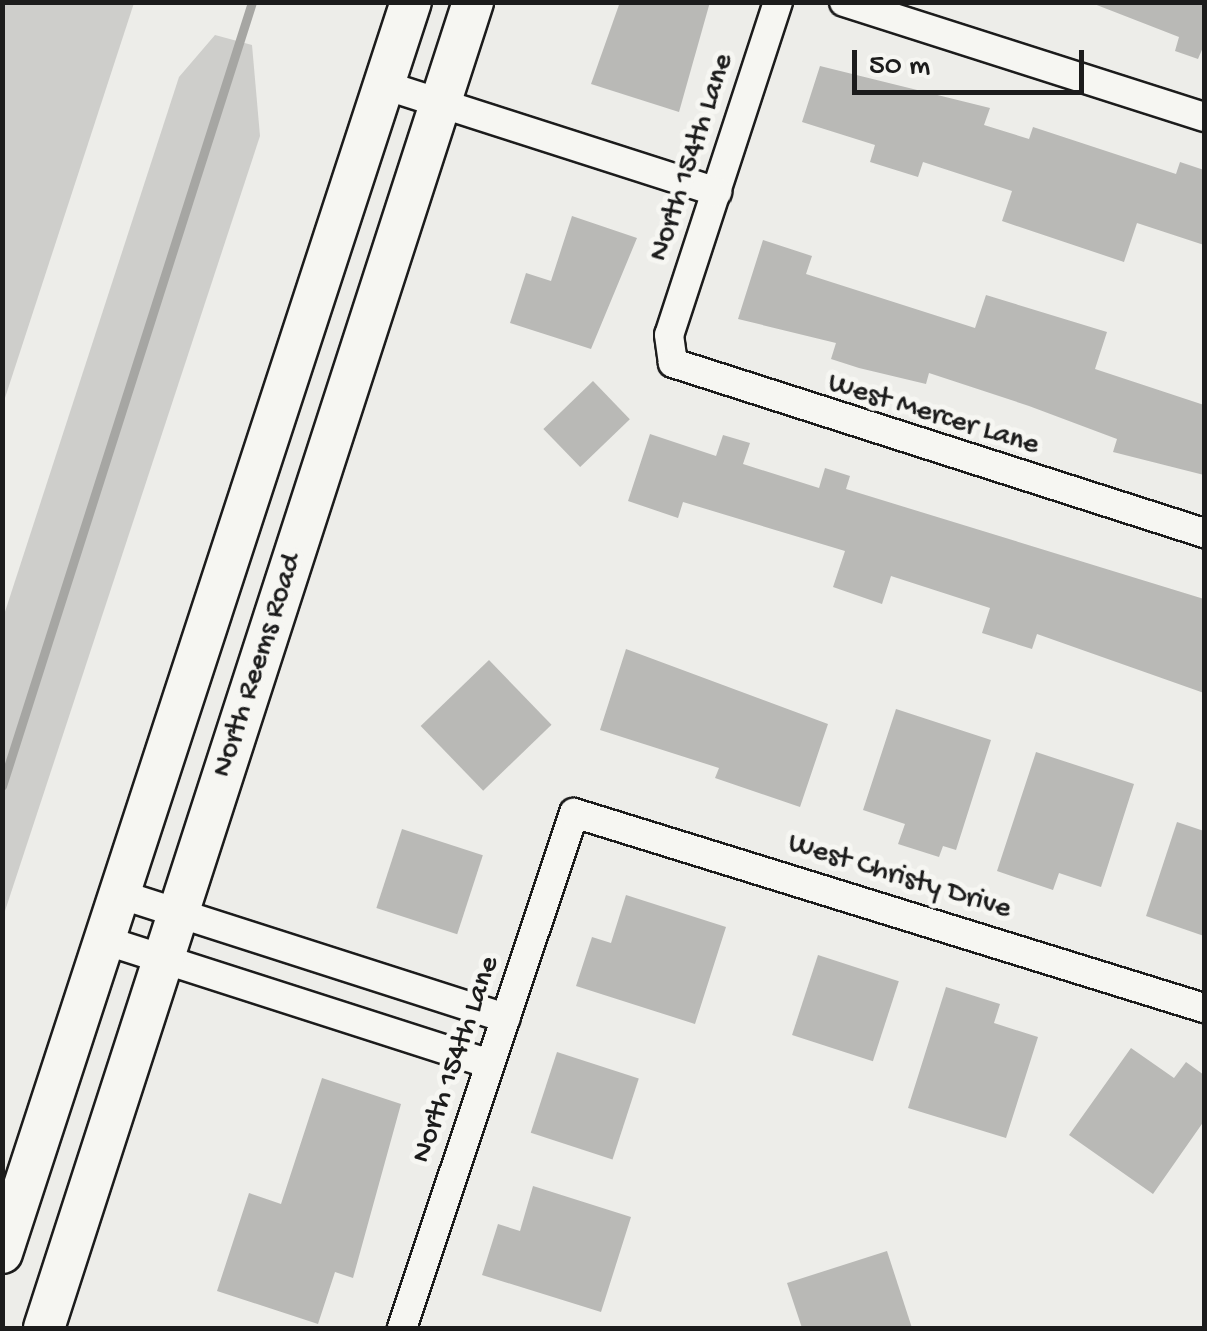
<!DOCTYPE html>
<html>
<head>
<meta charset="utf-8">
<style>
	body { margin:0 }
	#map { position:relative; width:1207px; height:1331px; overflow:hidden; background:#edede9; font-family:"Gochi Hand",sans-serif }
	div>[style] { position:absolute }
	.green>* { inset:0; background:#cececb }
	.stream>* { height:9px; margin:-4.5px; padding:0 4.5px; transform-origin:4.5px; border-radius:4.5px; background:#a6a6a3 }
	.building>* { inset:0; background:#b9b9b6; transform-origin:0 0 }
	.roads { filter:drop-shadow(2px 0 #1c1c1c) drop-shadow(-2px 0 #1c1c1c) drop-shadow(0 2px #1c1c1c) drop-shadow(0 -2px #1c1c1c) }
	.street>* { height:28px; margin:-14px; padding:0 14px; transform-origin:14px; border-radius:14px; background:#f6f6f2 }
	.secondary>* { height:40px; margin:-20px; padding:0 20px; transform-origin:20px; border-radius:20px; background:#f6f6f2 }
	span { translate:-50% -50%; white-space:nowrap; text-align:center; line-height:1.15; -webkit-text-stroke:10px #f6f6f2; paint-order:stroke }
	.street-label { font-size:30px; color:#1c1c1c }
	.frame { position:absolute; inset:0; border:5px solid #1c1c1c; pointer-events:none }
	.scale { position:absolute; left:852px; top:50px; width:232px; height:45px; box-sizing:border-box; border:5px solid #1c1c1c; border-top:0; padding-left:12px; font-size:30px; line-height:35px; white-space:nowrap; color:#1c1c1c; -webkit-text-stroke:8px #f6f6f2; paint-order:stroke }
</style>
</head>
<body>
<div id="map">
	<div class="green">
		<div style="clip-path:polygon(3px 2px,134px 3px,3px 404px,2px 3px)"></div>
		<div style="clip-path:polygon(215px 35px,252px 45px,260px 136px,3px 917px,3px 618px,179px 77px)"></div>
	</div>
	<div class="stream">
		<div style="left:2px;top:786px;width:823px;rotate:-72.31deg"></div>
	</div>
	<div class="building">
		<div style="clip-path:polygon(620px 2px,710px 2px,679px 112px,591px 84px)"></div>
		<div style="clip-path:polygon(1089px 2px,1204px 2px,1204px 45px,1198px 59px,1175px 51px,1179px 37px)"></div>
		<div style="clip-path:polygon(820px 66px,990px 108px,984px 125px,1029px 139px,1033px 127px,1176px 174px,1180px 162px,1204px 170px,1204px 245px,1137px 223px,1124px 262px,1002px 221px,1012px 191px,923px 162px,918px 177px,870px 162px,875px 145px,802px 122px)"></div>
		<div style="clip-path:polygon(572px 216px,637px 238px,591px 349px,510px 323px,526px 273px,551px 281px)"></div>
		<div style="clip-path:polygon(763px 240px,812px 256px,806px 274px,975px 328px,986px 295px,1107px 332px,1095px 369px,1204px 405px,1204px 475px,1113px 452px,1117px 439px,1029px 406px,929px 373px,926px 384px,859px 368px,831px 359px,836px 343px,738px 319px)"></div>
		<div style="left:593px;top:381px;width:53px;height:69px;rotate:46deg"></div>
		<div style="clip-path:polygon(650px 434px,716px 456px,723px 435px,750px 443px,743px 464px,819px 488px,825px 468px,850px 476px,846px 489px,1204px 599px,1204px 693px,1037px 634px,1032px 649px,982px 633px,990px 608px,891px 576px,882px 604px,833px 587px,845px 551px,683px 502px,678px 518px,628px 501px)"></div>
		<div style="clip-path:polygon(626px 649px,828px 724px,800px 807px,715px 778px,719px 768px,600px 730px)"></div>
		<div style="left:489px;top:660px;width:90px;height:95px;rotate:46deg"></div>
		<div style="clip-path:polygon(896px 709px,991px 740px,956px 850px,943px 846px,939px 857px,898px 844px,905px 824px,863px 810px)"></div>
		<div style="clip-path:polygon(1036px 752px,1134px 784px,1101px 887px,1059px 873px,1053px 890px,997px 871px)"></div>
		<div style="clip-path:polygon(1177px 822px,1204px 831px,1204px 936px,1146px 916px)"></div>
		<div style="left:402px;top:829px;width:85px;height:83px;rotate:18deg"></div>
		<div style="clip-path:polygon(626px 895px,726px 927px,695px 1024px,576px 986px,592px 937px,611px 943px)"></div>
		<div style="left:818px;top:955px;width:85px;height:84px;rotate:18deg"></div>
		<div style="clip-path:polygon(946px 987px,1000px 1004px,994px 1023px,1038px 1037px,1006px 1138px,908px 1108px)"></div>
		<div style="clip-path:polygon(1131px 1048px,1174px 1078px,1186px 1062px,1204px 1075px,1204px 1121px,1153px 1194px,1069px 1135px)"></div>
		<div style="left:557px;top:1052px;width:86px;height:85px;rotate:18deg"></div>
		<div style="clip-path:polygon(322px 1078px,401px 1104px,353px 1278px,335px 1272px,318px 1324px,217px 1291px,249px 1193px,281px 1204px)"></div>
		<div style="clip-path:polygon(533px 1186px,631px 1217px,601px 1312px,482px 1275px,498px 1224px,520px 1231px)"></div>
		<div style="clip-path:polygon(887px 1251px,912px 1328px,802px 1328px,787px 1283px)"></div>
	</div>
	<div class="roads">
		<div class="street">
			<div style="left:778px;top:2px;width:350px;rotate:108.1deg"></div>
			<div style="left:669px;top:335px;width:28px;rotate:82deg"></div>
			<div style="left:673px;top:363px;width:558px;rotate:17.75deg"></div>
			<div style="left:844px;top:2px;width:378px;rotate:17.7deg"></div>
			<div style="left:384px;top:85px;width:350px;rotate:17.8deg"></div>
			<div style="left:122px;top:895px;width:403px;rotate:17.8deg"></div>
			<div style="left:107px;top:941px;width:401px;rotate:17.8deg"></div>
			<div style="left:402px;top:1328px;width:543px;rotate:-71.53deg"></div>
			<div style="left:574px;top:813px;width:659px;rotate:17.2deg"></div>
		</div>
		<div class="secondary">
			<div style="left:2px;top:1253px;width:1316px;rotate:-71.9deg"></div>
			<div style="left:44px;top:1328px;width:1394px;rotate:-72.07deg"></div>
		</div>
	</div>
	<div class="street-label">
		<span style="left:693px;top:158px;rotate:-72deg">North 154th Lane</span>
		<span style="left:933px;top:416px;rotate:17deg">West Mercer Lane</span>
		<span style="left:259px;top:666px;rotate:-72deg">North Reems Road</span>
		<span style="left:899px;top:878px;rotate:17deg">West Christy Drive</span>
		<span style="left:457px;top:1060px;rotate:-71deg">North 154th Lane</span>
	</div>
	<div class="frame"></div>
	<div class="scale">50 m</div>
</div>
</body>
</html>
